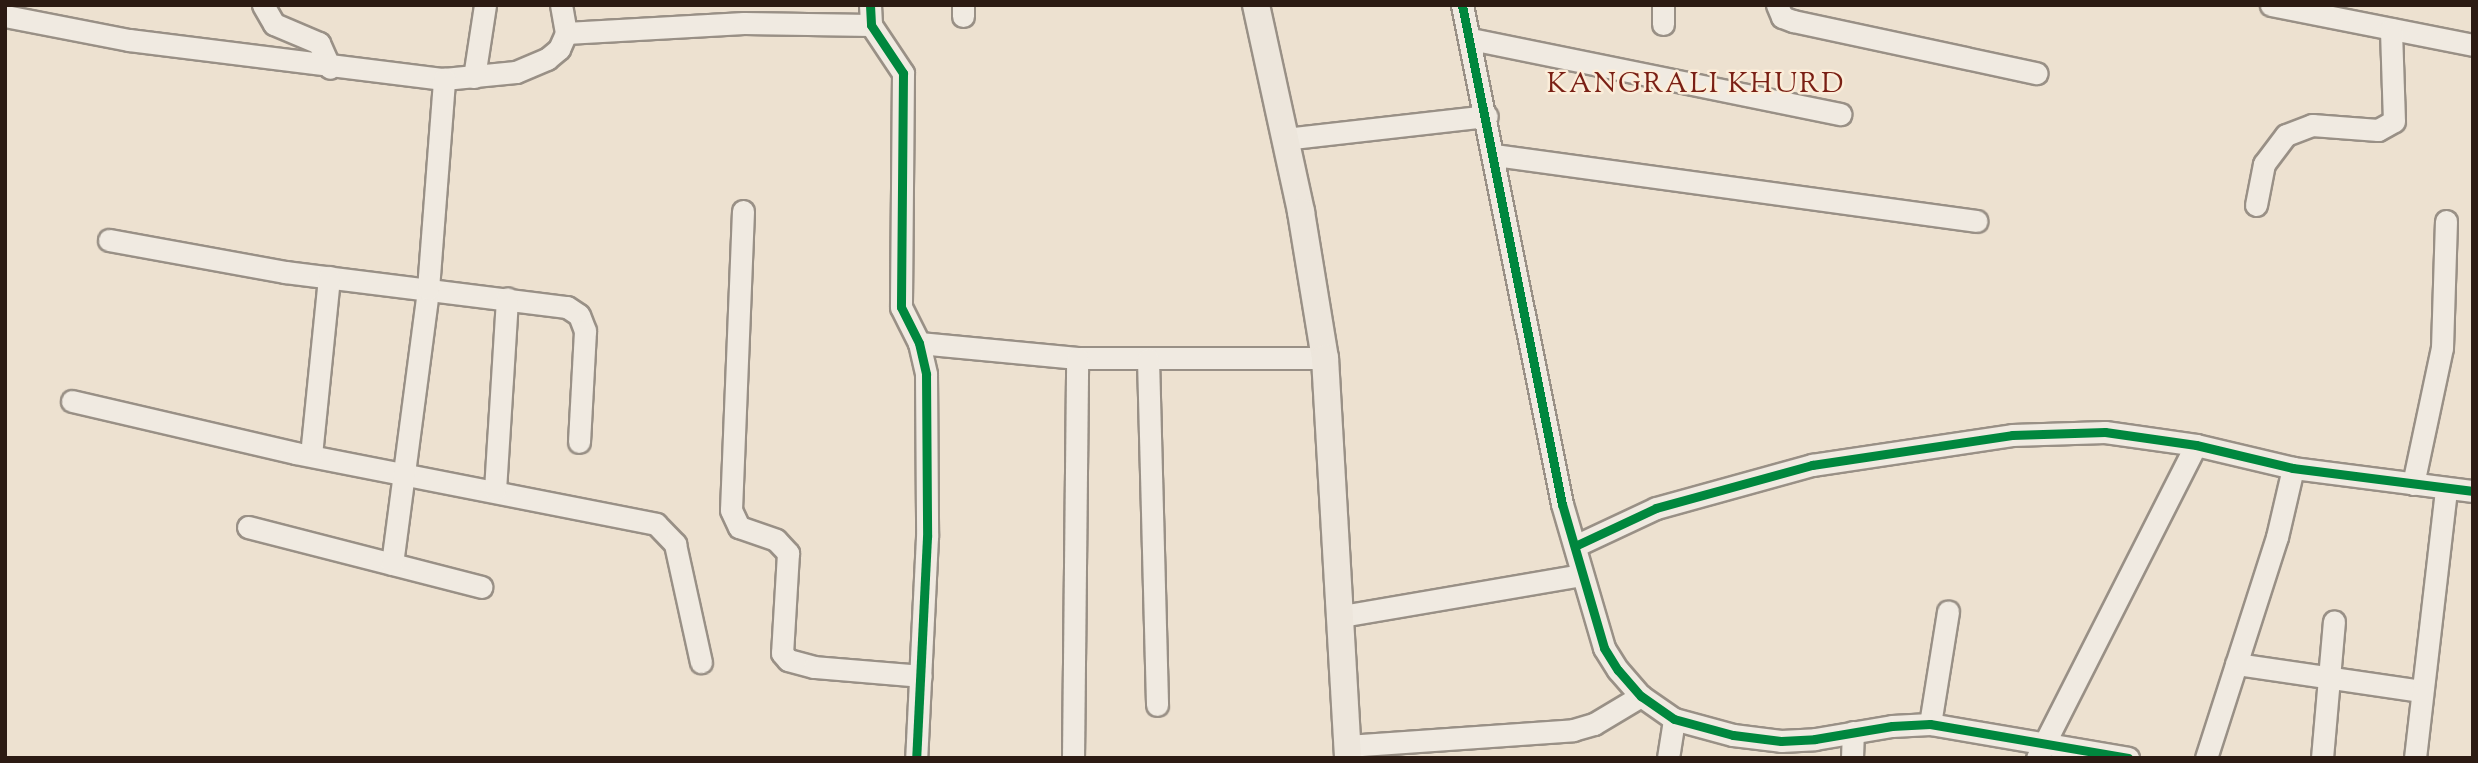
<!DOCTYPE html>
<html>
<head>
<meta charset="utf-8">
<style>
	body { margin:0 }
	#map { position:relative; width:2478px; height:763px; overflow:hidden; background:#ede1d0; font-family:"Sorts Mill Goudy",serif }
	div>[style] { position:absolute }
	.roads { filter:drop-shadow(2px 0 #999086) drop-shadow(-2px 0 #999086) drop-shadow(0 2px #999086) drop-shadow(0 -2px #999086) }
	.minor>* { height:21px; margin:-10.5px; padding:0 10.5px; transform-origin:10.5px; border-radius:10.5px; background:#f0eae1 }
	.major>* { height:26px; margin:-13px; padding:0 13px; transform-origin:13px; border-radius:13px; background:#ede6dc }
	.cycleway>* { height:9px; margin:-4.5px; padding:0 4.5px; transform-origin:4.5px; border-radius:4.5px; background:#00873e }
	span { translate:-50% -50%; white-space:nowrap; text-align:center; line-height:1.15; -webkit-text-stroke:5px #fbedd9; paint-order:stroke }
	.quarter-label { font-size:28px; color:#7a1f14; letter-spacing:2px }
	.frame { position:absolute; inset:0; border:7px solid #2c1b13; pointer-events:none }
</style>
</head>
<body>
<div id="map">
	<div class="roads">
		<div class="minor">
			<div style="left:263px;top:5px;width:22px;rotate:60deg"></div>
			<div style="left:274px;top:24px;width:49px;rotate:22.9deg"></div>
			<div style="left:319px;top:43px;width:27px;rotate:66deg"></div>
			<div style="left:870px;top:5px;width:20px;rotate:87deg"></div>
			<div style="left:871px;top:25px;width:58px;rotate:56.3deg"></div>
			<div style="left:903px;top:73px;width:234px;rotate:90.5deg"></div>
			<div style="left:901px;top:307px;width:40px;rotate:63.4deg"></div>
			<div style="left:919px;top:343px;width:32px;rotate:77deg"></div>
			<div style="left:926px;top:374px;width:163px;rotate:89.6deg"></div>
			<div style="left:927px;top:537px;width:221px;rotate:92.8deg"></div>
			<div style="left:1462px;top:5px;width:509px;rotate:78.67deg"></div>
			<div style="left:1562px;top:504px;width:150px;rotate:73.7deg"></div>
			<div style="left:1604px;top:648px;width:26px;rotate:58deg"></div>
			<div style="left:1618px;top:670px;width:35px;rotate:49deg"></div>
			<div style="left:1641px;top:696px;width:40px;rotate:34.9deg"></div>
			<div style="left:1674px;top:719px;width:61px;rotate:15.2deg"></div>
			<div style="left:1733px;top:735px;width:48px;rotate:7.1deg"></div>
			<div style="left:1781px;top:741px;width:34px;rotate:-3deg"></div>
			<div style="left:1815px;top:739px;width:78px;rotate:-9.6deg"></div>
			<div style="left:1892px;top:726px;width:38px;rotate:-3deg"></div>
			<div style="left:1930px;top:724px;width:201px;rotate:9.7deg"></div>
			<div style="left:1663px;top:5px;width:19px;rotate:90deg"></div>
			<div style="left:1777px;top:5px;width:13px;rotate:67deg"></div>
			<div style="left:1782px;top:17px;width:12px;rotate:20deg"></div>
			<div style="left:1793px;top:21px;width:249px;rotate:12.1deg"></div>
			<div style="left:2271px;top:5px;width:206px;rotate:11.2deg"></div>
			<div style="left:5px;top:16px;width:126px;rotate:11deg"></div>
			<div style="left:129px;top:40px;width:317px;rotate:7.1deg"></div>
			<div style="left:444px;top:79px;width:72px;rotate:-5.6deg"></div>
			<div style="left:516px;top:72px;width:34px;rotate:-23deg"></div>
			<div style="left:547px;top:59px;width:16px;rotate:-40deg"></div>
			<div style="left:559px;top:49px;width:17px;rotate:-66deg"></div>
			<div style="left:566px;top:33px;width:28px;rotate:-100deg"></div>
			<div style="left:963px;top:16px;width:11px;rotate:-90deg"></div>
			<div style="left:566px;top:33px;width:178px;rotate:-3.2deg"></div>
			<div style="left:744px;top:23px;width:127px;rotate:0.9deg"></div>
			<div style="left:1471px;top:39px;width:377px;rotate:11.5deg"></div>
			<div style="left:474px;top:77px;width:73px;rotate:-81.3deg"></div>
			<div style="left:1285px;top:139px;width:203px;rotate:-6.5deg"></div>
			<div style="left:1495px;top:155px;width:486px;rotate:7.8deg"></div>
			<div style="left:2256px;top:205px;width:42px;rotate:-79deg"></div>
			<div style="left:2264px;top:164px;width:36px;rotate:-53deg"></div>
			<div style="left:2286px;top:135px;width:28px;rotate:-21deg"></div>
			<div style="left:2312px;top:125px;width:66px;rotate:4.3deg"></div>
			<div style="left:2378px;top:130px;width:18px;rotate:-29deg"></div>
			<div style="left:2394px;top:121px;width:92px;rotate:-91.9deg"></div>
			<div style="left:743px;top:211px;width:299px;rotate:92.3deg"></div>
			<div style="left:731px;top:510px;width:19px;rotate:65deg"></div>
			<div style="left:739px;top:527px;width:39px;rotate:19deg"></div>
			<div style="left:776px;top:540px;width:18px;rotate:47deg"></div>
			<div style="left:788px;top:553px;width:100px;rotate:93.4deg"></div>
			<div style="left:782px;top:653px;width:9px;rotate:49deg"></div>
			<div style="left:788px;top:660px;width:27px;rotate:15deg"></div>
			<div style="left:814px;top:667px;width:107px;rotate:4.8deg"></div>
			<div style="left:109px;top:240px;width:179px;rotate:10.3deg"></div>
			<div style="left:285px;top:272px;width:284px;rotate:7.1deg"></div>
			<div style="left:567px;top:307px;width:14px;rotate:34deg"></div>
			<div style="left:579px;top:315px;width:17px;rotate:69deg"></div>
			<div style="left:585px;top:331px;width:111px;rotate:93.1deg"></div>
			<div style="left:919px;top:343px;width:159px;rotate:5.4deg"></div>
			<div style="left:1077px;top:358px;width:248px"></div>
			<div style="left:1148px;top:359px;width:346px;rotate:88.5deg"></div>
			<div style="left:72px;top:401px;width:229px;rotate:13.1deg"></div>
			<div style="left:295px;top:453px;width:368px;rotate:11.1deg"></div>
			<div style="left:656px;top:524px;width:28px;rotate:46deg"></div>
			<div style="left:675px;top:544px;width:121px;rotate:77.6deg"></div>
			<div style="left:311px;top:455px;width:179px;rotate:-84.2deg"></div>
			<div style="left:2413px;top:484px;width:139px;rotate:-78deg"></div>
			<div style="left:2442px;top:348px;width:127px;rotate:-88.2deg"></div>
			<div style="left:495px;top:490px;width:192px;rotate:-86.4deg"></div>
			<div style="left:248px;top:527px;width:241px;rotate:14.4deg"></div>
			<div style="left:1575px;top:546px;width:89px;rotate:-25.1deg"></div>
			<div style="left:1656px;top:508px;width:162px;rotate:-15.4deg"></div>
			<div style="left:1812px;top:465px;width:202px;rotate:-8.5deg"></div>
			<div style="left:2012px;top:435px;width:93px;rotate:-1.8deg"></div>
			<div style="left:2105px;top:432px;width:92px;rotate:8.1deg"></div>
			<div style="left:2196px;top:445px;width:100px;rotate:13.3deg"></div>
			<div style="left:2293px;top:468px;width:181px;rotate:7.3deg"></div>
			<div style="left:392px;top:564px;width:277px;rotate:-82.5deg"></div>
			<div style="left:428px;top:289px;width:211px;rotate:-85.6deg"></div>
			<div style="left:1342px;top:616px;width:242px;rotate:-9.7deg"></div>
			<div style="left:2236px;top:664px;width:187px;rotate:8.3deg"></div>
			<div style="left:1930px;top:724px;width:114px;rotate:-80.9deg"></div>
			<div style="left:1347px;top:746px;width:227px;rotate:-4deg"></div>
			<div style="left:1573px;top:730px;width:22px;rotate:-16deg"></div>
			<div style="left:1594px;top:724px;width:55px;rotate:-30.8deg"></div>
			<div style="left:1073px;top:758px;width:400px;rotate:-89.4deg"></div>
			<div style="left:1668px;top:758px;width:39px;rotate:-81deg"></div>
			<div style="left:1852px;top:758px;width:26px;rotate:-88deg"></div>
			<div style="left:2037px;top:758px;width:351px;rotate:-63.1deg"></div>
			<div style="left:2206px;top:758px;width:232px;rotate:-72.2deg"></div>
			<div style="left:2277px;top:537px;width:71px;rotate:-76.9deg"></div>
			<div style="left:2322px;top:758px;width:137px;rotate:-85deg"></div>
			<div style="left:2415px;top:758px;width:271px;rotate:-83.4deg"></div>
		</div>
		<div class="major">
			<div style="left:1256px;top:5px;width:212px;rotate:77.7deg"></div>
			<div style="left:1301px;top:212px;width:148px;rotate:80.7deg"></div>
			<div style="left:1325px;top:358px;width:401px;rotate:86.7deg"></div>
		</div>
	</div>
	<div class="cycleway">
		<div style="left:870px;top:5px;width:20px;rotate:87deg"></div>
		<div style="left:871px;top:25px;width:58px;rotate:56.3deg"></div>
		<div style="left:903px;top:73px;width:234px;rotate:90.5deg"></div>
		<div style="left:901px;top:307px;width:40px;rotate:63.4deg"></div>
		<div style="left:919px;top:343px;width:32px;rotate:77deg"></div>
		<div style="left:926px;top:374px;width:163px;rotate:89.6deg"></div>
		<div style="left:927px;top:537px;width:221px;rotate:92.8deg"></div>
		<div style="left:1462px;top:5px;width:509px;rotate:78.67deg"></div>
		<div style="left:1562px;top:504px;width:150px;rotate:73.7deg"></div>
		<div style="left:1604px;top:648px;width:26px;rotate:58deg"></div>
		<div style="left:1618px;top:670px;width:35px;rotate:49deg"></div>
		<div style="left:1641px;top:696px;width:40px;rotate:34.9deg"></div>
		<div style="left:1674px;top:719px;width:61px;rotate:15.2deg"></div>
		<div style="left:1733px;top:735px;width:48px;rotate:7.1deg"></div>
		<div style="left:1781px;top:741px;width:34px;rotate:-3deg"></div>
		<div style="left:1815px;top:739px;width:78px;rotate:-9.6deg"></div>
		<div style="left:1892px;top:726px;width:38px;rotate:-3deg"></div>
		<div style="left:1930px;top:724px;width:201px;rotate:9.7deg"></div>
		<div style="left:1575px;top:546px;width:89px;rotate:-25.1deg"></div>
		<div style="left:1656px;top:508px;width:162px;rotate:-15.4deg"></div>
		<div style="left:1812px;top:465px;width:202px;rotate:-8.5deg"></div>
		<div style="left:2012px;top:435px;width:93px;rotate:-1.8deg"></div>
		<div style="left:2105px;top:432px;width:92px;rotate:8.1deg"></div>
		<div style="left:2196px;top:445px;width:100px;rotate:13.3deg"></div>
		<div style="left:2293px;top:468px;width:181px;rotate:7.3deg"></div>
	</div>
	<div class="quarter-label">
		<span style="left:1696px;top:85px">KANGRALI KHURD</span>
	</div>
	<div class="frame"></div>
</div>
</body>
</html>
